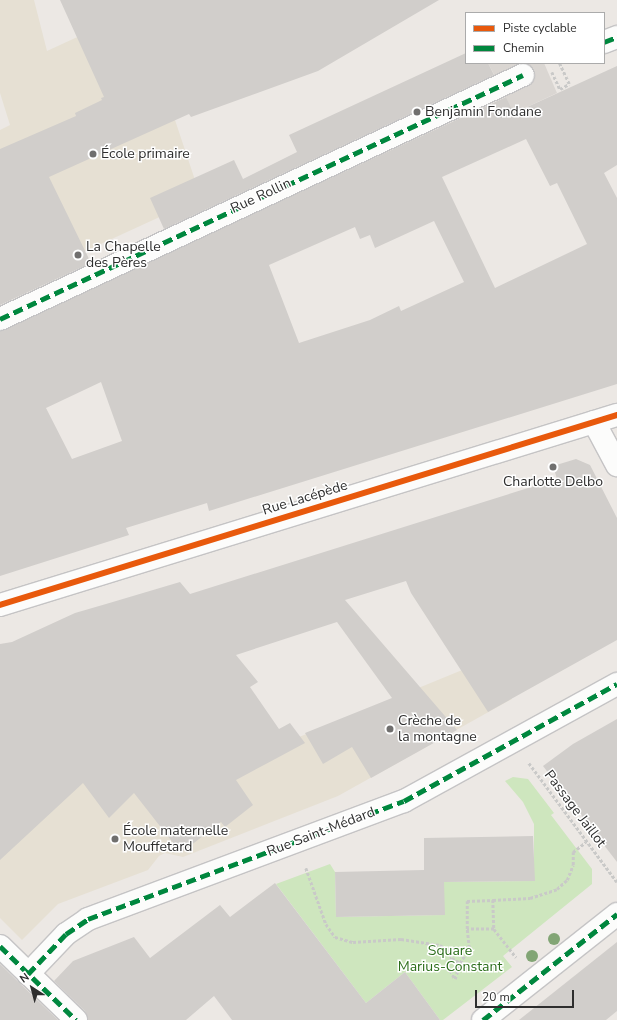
<!DOCTYPE html>
<html>
<head>
<meta charset="utf-8">
<style>
	body { margin:0 }
	#map { position:relative; width:617px; height:1020px; overflow:hidden; background:#ece8e4; font-family:"Nunito Sans",sans-serif }
	div>[style] { position:absolute }
	.education>* { inset:0; background:#e6e0d3 }
	.green>* { inset:0; background:#cee6be }
	.plaza>* { inset:0; background:#dad6d2 }
	.building>* { inset:0; background:#d1cecb }
	.path>* { height:2.5px; margin-top:-1.25px; transform-origin:0; background:repeating-linear-gradient(90deg,#c9c9c8 0 3px,transparent 0 5px) }
	.roads { filter:drop-shadow(1px 0 #c5c4c5) drop-shadow(-1px 0 #c5c4c5) drop-shadow(0 1px #c5c4c5) drop-shadow(0 -1px #c5c4c5) }
	.minor>* { height:22px; margin:-11px; padding:0 11px; transform-origin:11px; border-radius:11px; background:#fcfcfb }
	.quiet>* { height:5px; margin-top:-2.5px; transform-origin:0; background:repeating-linear-gradient(90deg,#00873e 0 10px,transparent 0 15px) }
	.cycleway>* { height:6px; margin:-3px; padding:0 3px; transform-origin:3px; border-radius:3px; background:#e8590c }
	.trees>* { width:12px; height:12px; margin:-6px; border-radius:50%; background:#82a575 }
	.dots>* { width:11px; height:11px; translate:-50% -50%; box-sizing:border-box; border:2px solid #fff; border-radius:50% }
	span { translate:-50% -50%; white-space:nowrap; text-align:center; line-height:1.15; -webkit-text-stroke:3px #fff; paint-order:stroke }
	.poi-label { font-size:14px; color:#2e2e2e }
	.left { translate:0 -50%; text-align:left }
	.street-label { font-size:14px; color:#2e2e2e }
	.park-label { font-size:14px; color:#2c6e1b }
	.legend { position:absolute; left:465px; top:12px; width:140px; height:52px; box-sizing:border-box; background:#fff; border:1px solid #ababab; margin:0; padding:5px 7px; list-style:none; font-size:12px; color:#2e2e2e }
	.legend li { display:flex; align-items:center; gap:8px; height:20px }
	.legend b { width:20px; border:1px solid #ababab }
	.north { position:absolute; left:12px; top:968px; width:40px; height:40px; -webkit-text-stroke:3px #fff; paint-order:stroke; rotate:324deg; font-size:11px; font-weight:700; line-height:16px; text-align:center; color:#2e2e2e }
	.north::after { content:''; display:block; margin:auto; width:14px; height:18px; background:#2e2e2e; clip-path:polygon(50% 0,100% 100%,50% 72%,0 100%) }
	.scale { position:absolute; left:475px; top:990px; width:99px; height:18px; box-sizing:border-box; border:2px solid #2e2e2e; border-top:0; padding-left:5px; font-size:12px; line-height:14px; white-space:nowrap; color:#2e2e2e; -webkit-text-stroke:3px #fff; paint-order:stroke }
</style>
</head>
<body>
<div id="map">
	<div class="education">
		<div style="clip-path:polygon(0 0,34px 0,47px 51px,138px 9px,201px 198px,66px 260px,0 196px,0 130px,10px 125px,0 93px)"></div>
		<div style="clip-path:polygon(489px 659px,512px 699px,338px 796px,183px 857px,165px 853px,159px 856px,148px 870px,58px 904px,22px 940px,0 918px,0 792px,248px 758px)"></div>
	</div>
	<div class="green">
		<div style="clip-path:polygon(513px 777px,528px 779px,554px 813px,551px 815px,592px 869px,592px 884px,503px 956px,512px 967px,443px 1020px,440px 1020px,405px 972px,366px 1003px,276px 884px,330px 864px,335px 872px,336px 917px,444px 915px,444px 882px,534px 881px,534px 824px,523px 802px,505px 781px)"></div>
	</div>
	<div class="plaza">
		<div style="clip-path:polygon(488px 63px,544px 63px,557px 93px,514px 113px)"></div>
	</div>
	<div class="building">
		<div style="clip-path:polygon(60px 0,439px 0,318px 71px,191px 117px,189px 114px,49px 177px,91px 263px,0 305px,0 149px,76px 116px,75px 113px,102px 100px,101px 98px,104px 97px)"></div>
		<div style="clip-path:polygon(466px 53px,466px 63px,488px 63px,494px 75px,164px 229px,150px 198px,234px 160px,243px 179px,297px 152px,289px 135px)"></div>
		<div style="clip-path:polygon(evenodd,617px 66px,617px 165px,604px 173px,617px 198px,617px 384px,209px 511px,207px 503px,126px 528px,129px 535px,0 576px,0 331px,506px 97px,514px 113px,617px 66px,526px 139px,550px 186px,557px 183px,587px 244px,495px 288px,442px 177px,526px 139px,617px 66px,434px 221px,464px 282px,401px 311px,399px 306px,370px 320px,299px 343px,269px 265px,355px 227px,360px 239px,370px 235px,375px 248px,434px 221px,617px 66px,101px 382px,122px 441px,72px 459px,46px 408px,101px 382px)"></div>
		<div style="clip-path:polygon(576px 459px,590px 465px,617px 518px,617px 640px,488px 712px,411px 593px,406px 581px,345px 600px,457px 730px,371px 778px,352px 747px,323px 764px,305px 733px,392px 698px,337px 622px,236px 655px,258px 682px,250px 687px,279px 729px,290px 723px,305px 743px,236px 780px,253px 805px,225px 827px,221px 822px,181px 853px,134px 793px,109px 818px,83px 783px,0 860px,0 644px,12px 642px,75px 613px,106px 604px,180px 582px,190px 594px,557px 479px,553px 466px)"></div>
		<div style="clip-path:polygon(617px 719px,617px 862px,543px 766px,573px 744px)"></div>
		<div style="clip-path:polygon(533px 836px,535px 881px,444px 882px,445px 915px,336px 917px,335px 872px,424px 870px,424px 838px)"></div>
		<div style="clip-path:polygon(275px 883px,366px 1003px,405px 972px,440px 1020px,232px 1020px,214px 996px,186px 1020px,88px 1020px,85px 1011px,54px 981px,73px 961px,134px 937px,150px 958px,220px 905px,230px 917px)"></div>
		<div style="clip-path:polygon(617px 942px,617px 1011px,606px 1020px,519px 1020px)"></div>
		<div style="clip-path:polygon(0 964px,36px 999px,58px 1020px,0 1020px)"></div>
	</div>
	<div class="path">
		<div style="left:552px;top:72px;width:19px;rotate:65deg"></div>
		<div style="left:560px;top:89px;width:10px;rotate:-29deg"></div>
		<div style="left:569px;top:84px;width:23px;rotate:-115deg"></div>
		<div style="left:529px;top:763px;width:148px;rotate:53.5deg"></div>
		<div style="left:306px;top:868px;width:59px;rotate:70.3deg"></div>
		<div style="left:326px;top:924px;width:16px;rotate:55deg"></div>
		<div style="left:335px;top:937px;width:19px;rotate:16deg"></div>
		<div style="left:353px;top:942px;width:48px;rotate:-3.6deg"></div>
		<div style="left:401px;top:939px;width:39px;rotate:9deg"></div>
		<div style="left:440px;top:945px;width:9px;rotate:32deg"></div>
		<div style="left:448px;top:950px;width:9px;rotate:63deg"></div>
		<div style="left:452px;top:958px;width:9px;rotate:117deg"></div>
		<div style="left:448px;top:966px;width:15px;rotate:62deg"></div>
		<div style="left:455px;top:979px;width:17px;rotate:-73deg"></div>
		<div style="left:460px;top:963px;width:17px;rotate:-59deg"></div>
		<div style="left:469px;top:948px;width:19px;rotate:-96deg"></div>
		<div style="left:467px;top:929px;width:28px;rotate:-90deg"></div>
		<div style="left:467px;top:901px;width:26px;rotate:-2deg"></div>
		<div style="left:493px;top:900px;width:29px;rotate:88deg"></div>
		<div style="left:494px;top:929px;width:27px;rotate:180deg"></div>
		<div style="left:493px;top:900px;width:37px;rotate:-3deg"></div>
		<div style="left:530px;top:898px;width:28px;rotate:-18deg"></div>
		<div style="left:557px;top:889px;width:13px;rotate:-42deg"></div>
		<div style="left:567px;top:880px;width:16px;rotate:-68deg"></div>
		<div style="left:573px;top:865px;width:13px;rotate:-90deg"></div>
		<div style="left:573px;top:852px;width:16px;rotate:-38deg"></div>
		<div style="left:494px;top:929px;width:36px;rotate:52deg"></div>
		<div style="left:452px;top:958px;width:9px;rotate:32deg"></div>
	</div>
	<div class="roads">
		<div class="minor">
			<div style="left:604px;top:42px;width:14px;rotate:-21deg"></div>
			<div style="left:0;top:319px;width:577px;rotate:-25.01deg"></div>
			<div style="left:594px;top:422px;width:49px;rotate:61.9deg"></div>
			<div style="left:0;top:605px;width:646px;rotate:-17.12deg"></div>
			<div style="left:0;top:946px;width:106px;rotate:44.2deg"></div>
			<div style="left:28px;top:974px;width:55px;rotate:-46.5deg"></div>
			<div style="left:66px;top:934px;width:27px;rotate:-34deg"></div>
			<div style="left:88px;top:919px;width:337px;rotate:-20.5deg"></div>
			<div style="left:404px;top:801px;width:243px;rotate:-28.8deg"></div>
			<div style="left:483px;top:1020px;width:171px;rotate:-38.3deg"></div>
		</div>
	</div>
	<div class="quiet">
		<div style="left:604px;top:42px;width:14px;rotate:-21deg"></div>
		<div style="left:0;top:319px;width:577px;rotate:-25.01deg"></div>
		<div style="left:0;top:946px;width:106px;rotate:44.2deg"></div>
		<div style="left:28px;top:974px;width:55px;rotate:-46.5deg"></div>
		<div style="left:66px;top:934px;width:27px;rotate:-34deg"></div>
		<div style="left:88px;top:919px;width:337px;rotate:-20.5deg"></div>
		<div style="left:404px;top:801px;width:243px;rotate:-28.8deg"></div>
		<div style="left:483px;top:1020px;width:171px;rotate:-38.3deg"></div>
	</div>
	<div class="cycleway">
		<div style="left:0;top:605px;width:646px;rotate:-17.12deg"></div>
	</div>
	<div class="trees">
		<div style="left:554px;top:939px"></div>
		<div style="left:532px;top:956px"></div>
	</div>
	<div class="dots">
		<div style="left:417px;top:112px;background:#706f6e"></div>
		<div style="left:93px;top:154px;background:#706f6e"></div>
		<div style="left:78px;top:255px;background:#706f6e"></div>
		<div style="left:553px;top:467px;background:#706f6e"></div>
		<div style="left:390px;top:729px;background:#706f6e"></div>
		<div style="left:115px;top:839px;background:#706f6e"></div>
	</div>
	<div class="poi-label">
		<span class="left" style="left:425px;top:112px">Benjamin Fondane</span>
		<span class="left" style="left:101px;top:154px">École primaire</span>
		<span class="left" style="left:86px;top:255px">La Chapelle<br>des Pères</span>
		<span style="left:553px;top:482px">Charlotte Delbo</span>
		<span class="left" style="left:398px;top:729px">Crèche de<br>la montagne</span>
		<span class="left" style="left:123px;top:839px">École maternelle<br>Mouffetard</span>
	</div>
	<div class="street-label">
		<span style="left:261px;top:196px;rotate:-25deg">Rue Rollin</span>
		<span style="left:305px;top:498px;rotate:-17deg">Rue Lacépède</span>
		<span style="left:575px;top:809px;rotate:53deg">Passage Jaillot</span>
		<span style="left:321px;top:832px;rotate:-21deg">Rue Saint-Médard</span>
	</div>
	<div class="park-label">
		<span style="left:450px;top:959px">Square<br>Marius-Constant</span>
	</div>
	<ul class="legend">
	<li><b style="height:5px;background:#e8590c"></b>Piste cyclable</li>
	<li><b style="height:5px;background:#00873e"></b>Chemin</li>
	</ul>
	<div class="north">N</div>
	<div class="scale">20 m</div>
</div>
</body>
</html>
